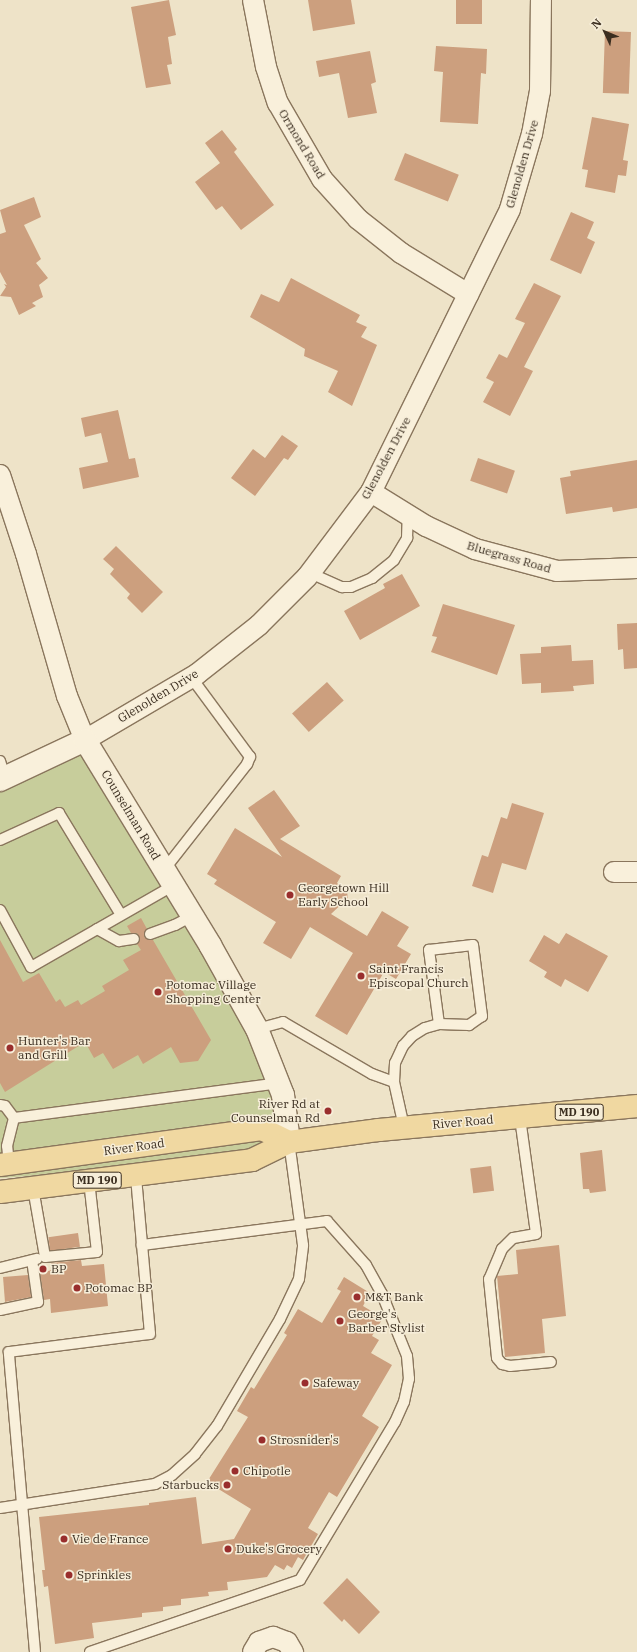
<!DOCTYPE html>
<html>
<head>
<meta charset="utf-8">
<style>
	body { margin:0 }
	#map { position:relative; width:637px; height:1652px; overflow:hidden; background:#eee3c8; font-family:"IBM Plex Serif",serif }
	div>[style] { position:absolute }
	.green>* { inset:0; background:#c7cd9b }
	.building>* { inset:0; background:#cc9f7e; transform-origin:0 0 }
	.roads { filter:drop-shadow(1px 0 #8a765d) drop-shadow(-1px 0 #8a765d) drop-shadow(0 1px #8a765d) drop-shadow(0 -1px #8a765d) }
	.service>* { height:10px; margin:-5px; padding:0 5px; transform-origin:5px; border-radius:5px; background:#f9f0db }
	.minor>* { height:20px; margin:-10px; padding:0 10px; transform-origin:10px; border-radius:10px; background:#f9f0db }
	.tertiary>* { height:22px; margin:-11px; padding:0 11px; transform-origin:11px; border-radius:11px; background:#f9f0db }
	.primary>* { height:22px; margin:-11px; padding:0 11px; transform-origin:11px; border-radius:11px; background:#f0d8a1 }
	.dots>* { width:11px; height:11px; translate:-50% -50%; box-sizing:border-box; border:2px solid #f6edd8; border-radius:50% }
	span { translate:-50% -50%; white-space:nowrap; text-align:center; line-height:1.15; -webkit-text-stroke:3px #f6edd8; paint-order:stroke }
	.shield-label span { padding:1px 3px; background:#f6edd8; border:1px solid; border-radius:3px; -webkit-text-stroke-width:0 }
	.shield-label { font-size:11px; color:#3b2e20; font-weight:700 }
	.street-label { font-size:12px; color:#3b2e20 }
	.poi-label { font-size:12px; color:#3b2e20 }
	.left { translate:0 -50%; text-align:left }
	.right { translate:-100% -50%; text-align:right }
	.north { position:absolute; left:585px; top:12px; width:40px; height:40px; -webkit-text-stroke:3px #f6edd8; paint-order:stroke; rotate:314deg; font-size:11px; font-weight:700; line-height:16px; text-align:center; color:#3b2e20 }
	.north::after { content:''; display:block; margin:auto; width:14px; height:18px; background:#3b2e20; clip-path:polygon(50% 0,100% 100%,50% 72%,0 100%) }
</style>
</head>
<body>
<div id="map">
	<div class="green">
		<div style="clip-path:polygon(85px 740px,257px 1029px,289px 1142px,252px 1160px,0 1178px,0 780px)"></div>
	</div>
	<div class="building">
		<div style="clip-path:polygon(169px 0,176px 35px,168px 37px,172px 64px,167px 65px,171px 84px,146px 88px,131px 7px)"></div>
		<div style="clip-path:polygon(308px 0,351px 0,355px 24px,313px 31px)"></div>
		<div style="left:456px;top:0;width:26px;height:24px"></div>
		<div style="left:605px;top:31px;width:26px;height:62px;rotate:2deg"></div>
		<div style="clip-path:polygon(436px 46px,487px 49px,486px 74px,481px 73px,478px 124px,440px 122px,443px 72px,434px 71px)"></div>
		<div style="clip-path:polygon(370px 51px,376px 82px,371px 84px,377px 113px,348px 118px,339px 73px,319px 77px,316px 61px)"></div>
		<div style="clip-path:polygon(592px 117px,629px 124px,623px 160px,628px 161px,626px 176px,618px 175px,615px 193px,585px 187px,588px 170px,582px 169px)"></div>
		<div style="clip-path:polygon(222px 130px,237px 149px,234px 152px,274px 205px,241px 230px,222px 206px,216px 210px,195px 182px,220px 163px,205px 143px)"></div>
		<div style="left:405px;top:153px;width:58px;height:29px;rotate:22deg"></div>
		<div style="clip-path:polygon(34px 197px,41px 217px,24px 225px,41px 259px,36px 263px,48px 278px,39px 285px,43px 297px,32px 303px,36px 306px,19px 315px,11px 297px,0 296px,6px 287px,4px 284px,7px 285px,0 272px,0 234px,6px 232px,0 210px)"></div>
		<div style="clip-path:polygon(571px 212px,594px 222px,587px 238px,595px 242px,581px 274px,550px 260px)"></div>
		<div style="clip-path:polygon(291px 278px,360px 315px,356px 322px,367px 327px,361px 337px,377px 345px,352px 406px,328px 392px,338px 371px,304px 356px,305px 349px,250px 317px,261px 294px,279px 302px)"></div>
		<div style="clip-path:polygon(534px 283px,561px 296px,524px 367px,533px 371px,510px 416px,483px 402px,494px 382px,486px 378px,499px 354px,507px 358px,525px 323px,515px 319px)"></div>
		<div style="clip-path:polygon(118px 410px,129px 459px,135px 458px,139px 477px,83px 489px,79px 468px,108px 462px,101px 433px,85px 437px,81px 418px)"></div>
		<div style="clip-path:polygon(282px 435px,298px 446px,288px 460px,284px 458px,255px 496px,231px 478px,253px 449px,265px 458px)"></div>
		<div style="left:478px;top:458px;width:39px;height:24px;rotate:19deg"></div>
		<div style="clip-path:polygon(637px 460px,637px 508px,613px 512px,612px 507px,566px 514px,560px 478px,571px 476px,570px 471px)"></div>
		<div style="clip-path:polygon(116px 546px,163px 592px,142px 613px,127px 598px,130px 594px,110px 574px,114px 569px,103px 559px)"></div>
		<div style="clip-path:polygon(402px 574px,420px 606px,360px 640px,344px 611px,385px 588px,383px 584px)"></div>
		<div style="clip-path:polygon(443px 604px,515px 625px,497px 675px,431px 652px,437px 637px,432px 636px)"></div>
		<div style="clip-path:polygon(637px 623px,637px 668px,624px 669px,623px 649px,618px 650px,617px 624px)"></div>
		<div style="clip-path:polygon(571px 645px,572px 661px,593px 660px,594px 684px,573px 686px,574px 691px,541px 693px,541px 683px,522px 684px,520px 654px,541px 653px,541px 647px)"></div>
		<div style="left:327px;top:682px;width:25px;height:47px;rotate:48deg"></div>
		<div style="clip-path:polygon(274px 790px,300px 826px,280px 839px,341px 876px,337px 883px,347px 892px,348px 898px,331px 914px,367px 936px,382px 911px,409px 927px,397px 946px,411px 954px,396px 979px,384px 972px,347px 1035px,315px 1016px,353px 953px,310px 927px,291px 959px,263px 943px,276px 922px,214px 884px,217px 880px,207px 874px,235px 828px,282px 857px,248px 808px)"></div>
		<div style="clip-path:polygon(512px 803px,544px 813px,526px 870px,502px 863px,493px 893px,472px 886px,482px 855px,488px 857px,501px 817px,507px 819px)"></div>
		<div style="clip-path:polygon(141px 918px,147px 929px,144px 937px,153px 940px,211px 1040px,198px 1061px,180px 1063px,171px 1047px,143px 1064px,138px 1055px,113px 1069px,103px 1053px,94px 1058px,85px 1042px,5px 1092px,0 1083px,0 940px,23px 982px,39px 973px,56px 1002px,60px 999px,65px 1007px,78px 1000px,81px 1005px,105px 991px,102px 986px,129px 970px,123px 960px,141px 950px,137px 944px,140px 939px,137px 933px,131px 933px,127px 926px)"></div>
		<div style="clip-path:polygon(566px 933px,608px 956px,588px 992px,565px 979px,561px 987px,544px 977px,547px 972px,529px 961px,544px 935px,559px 944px)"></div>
		<div style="clip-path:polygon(602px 1150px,606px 1191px,590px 1193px,589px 1189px,583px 1189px,580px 1153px)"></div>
		<div style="left:491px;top:1166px;width:25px;height:21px;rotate:83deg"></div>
		<div style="left:78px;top:1233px;width:14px;height:30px;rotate:82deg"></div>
		<div style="clip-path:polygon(559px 1245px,566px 1316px,542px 1319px,545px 1353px,505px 1357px,497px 1276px,518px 1274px,516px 1250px)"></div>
		<div style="clip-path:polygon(81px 1260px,82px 1266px,104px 1264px,108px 1306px,51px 1313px,50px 1299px,44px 1300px,40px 1273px,52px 1270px,51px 1263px)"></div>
		<div style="clip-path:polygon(28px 1275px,31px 1297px,5px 1302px,3px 1277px)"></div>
		<div style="clip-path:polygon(344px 1277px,370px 1293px,363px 1306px,383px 1318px,372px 1336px,379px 1340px,371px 1353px,392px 1365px,362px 1416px,379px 1427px,337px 1497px,329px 1492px,308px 1528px,318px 1534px,303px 1560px,298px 1557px,292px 1568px,287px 1565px,284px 1570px,275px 1565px,267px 1577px,227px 1582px,228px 1590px,208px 1592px,209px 1596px,181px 1599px,181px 1605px,163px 1607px,163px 1611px,142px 1613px,142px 1617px,92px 1623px,94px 1638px,55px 1644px,48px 1586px,44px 1587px,42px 1570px,45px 1570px,39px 1517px,149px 1505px,149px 1503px,196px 1497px,202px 1544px,234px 1539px,251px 1509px,207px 1482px,248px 1417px,237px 1411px,251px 1387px,254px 1389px,287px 1335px,284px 1333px,298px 1309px,322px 1323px,341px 1291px,337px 1289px)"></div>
		<div style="clip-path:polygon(347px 1578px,380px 1612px,359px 1634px,344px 1619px,342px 1622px,323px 1603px)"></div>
	</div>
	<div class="roads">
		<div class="service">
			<div style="left:310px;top:573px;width:35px;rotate:24deg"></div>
			<div style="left:342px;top:587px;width:9px"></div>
			<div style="left:351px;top:587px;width:23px;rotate:-23deg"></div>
			<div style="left:372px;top:578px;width:28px;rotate:-39deg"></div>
			<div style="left:394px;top:560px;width:26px;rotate:-59deg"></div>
			<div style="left:407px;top:538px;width:23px;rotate:-88deg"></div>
			<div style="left:0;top:761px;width:17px;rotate:73deg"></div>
			<div style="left:0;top:840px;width:65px;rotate:-24.6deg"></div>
			<div style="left:59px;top:813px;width:119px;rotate:58.7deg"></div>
			<div style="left:164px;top:870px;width:135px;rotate:-51.9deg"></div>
			<div style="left:247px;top:764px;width:8px;rotate:-67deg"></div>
			<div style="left:250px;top:757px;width:99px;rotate:-126.4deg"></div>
			<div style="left:0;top:910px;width:65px;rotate:61.5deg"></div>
			<div style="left:31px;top:967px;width:165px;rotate:-29.8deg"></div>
			<div style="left:97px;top:929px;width:25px;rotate:29deg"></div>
			<div style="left:119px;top:941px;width:15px;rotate:-8deg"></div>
			<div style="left:150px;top:934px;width:27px;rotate:-20deg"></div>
			<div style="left:175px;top:925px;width:19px;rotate:-28deg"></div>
			<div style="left:473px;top:945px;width:72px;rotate:82.8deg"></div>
			<div style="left:482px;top:1016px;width:16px;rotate:145deg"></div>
			<div style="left:469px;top:1025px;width:30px;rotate:-178deg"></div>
			<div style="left:439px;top:1024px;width:75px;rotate:-97.7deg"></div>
			<div style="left:429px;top:950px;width:44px;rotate:-6.5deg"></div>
			<div style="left:257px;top:1029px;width:27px;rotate:-15deg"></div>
			<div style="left:283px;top:1022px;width:103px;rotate:30.3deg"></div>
			<div style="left:372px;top:1074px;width:23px;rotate:20deg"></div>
			<div style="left:0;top:1105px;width:5px;rotate:11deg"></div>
			<div style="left:5px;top:1106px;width:15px;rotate:53deg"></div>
			<div style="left:520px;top:1118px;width:117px;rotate:82.1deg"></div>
			<div style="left:536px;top:1234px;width:23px;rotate:170deg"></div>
			<div style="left:513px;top:1238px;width:16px;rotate:135deg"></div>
			<div style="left:502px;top:1249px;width:33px;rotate:113deg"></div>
			<div style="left:489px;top:1279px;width:79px;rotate:84.2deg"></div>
			<div style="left:497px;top:1358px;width:8px;rotate:50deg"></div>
			<div style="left:502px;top:1364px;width:8px;rotate:14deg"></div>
			<div style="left:510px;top:1366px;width:41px;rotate:-5.6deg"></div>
			<div style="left:404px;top:1127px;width:46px;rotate:-102.5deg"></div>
			<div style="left:394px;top:1082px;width:19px;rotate:-87deg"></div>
			<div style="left:395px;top:1063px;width:19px;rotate:-65deg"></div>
			<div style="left:403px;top:1046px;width:13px;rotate:-48deg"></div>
			<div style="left:412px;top:1036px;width:15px;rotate:-32deg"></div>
			<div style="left:425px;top:1028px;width:15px;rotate:-16deg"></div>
			<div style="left:9px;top:1164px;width:18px;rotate:-96deg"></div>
			<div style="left:7px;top:1146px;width:29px;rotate:-76deg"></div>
			<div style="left:14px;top:1118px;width:267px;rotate:-7.5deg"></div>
			<div style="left:33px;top:1188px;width:70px;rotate:80.1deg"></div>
			<div style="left:45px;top:1257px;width:52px;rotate:-5.5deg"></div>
			<div style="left:97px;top:1252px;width:71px;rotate:-96.4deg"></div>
			<div style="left:0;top:1268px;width:38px;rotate:-14deg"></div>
			<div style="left:0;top:1310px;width:39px;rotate:-12deg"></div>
			<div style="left:38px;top:1302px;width:42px;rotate:-98.1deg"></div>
			<div style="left:0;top:1508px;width:157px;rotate:-8.8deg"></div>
			<div style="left:155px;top:1484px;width:19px;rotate:-28deg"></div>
			<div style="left:172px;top:1475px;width:31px;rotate:-42deg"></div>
			<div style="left:195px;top:1454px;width:36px;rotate:-52deg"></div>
			<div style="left:217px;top:1426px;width:124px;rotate:-59.5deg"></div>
			<div style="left:280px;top:1319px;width:44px;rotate:-64.6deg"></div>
			<div style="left:299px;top:1279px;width:34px;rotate:-83deg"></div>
			<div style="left:303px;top:1245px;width:104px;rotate:-97.7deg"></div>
			<div style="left:35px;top:1652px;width:301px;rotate:-95deg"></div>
			<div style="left:9px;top:1352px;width:142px;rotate:-7.3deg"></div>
			<div style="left:150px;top:1334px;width:159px;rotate:-95.1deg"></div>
			<div style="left:90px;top:1652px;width:222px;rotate:-18.9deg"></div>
			<div style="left:300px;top:1580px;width:184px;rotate:-59deg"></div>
			<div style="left:395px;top:1422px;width:22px;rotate:-66deg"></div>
			<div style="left:404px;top:1402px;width:24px;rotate:-78deg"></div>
			<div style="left:409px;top:1379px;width:23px;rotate:-95deg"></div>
			<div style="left:407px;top:1356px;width:67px;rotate:-112deg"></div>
			<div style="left:382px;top:1294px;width:33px;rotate:-119deg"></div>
			<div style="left:366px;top:1265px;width:59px;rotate:-131.6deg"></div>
			<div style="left:327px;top:1221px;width:187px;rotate:172.6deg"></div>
		</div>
		<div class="minor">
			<div style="left:253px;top:0;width:68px;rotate:79deg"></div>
			<div style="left:266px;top:67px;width:38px;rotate:72deg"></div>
			<div style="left:278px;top:103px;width:88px;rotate:59.9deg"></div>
			<div style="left:322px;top:179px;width:54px;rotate:48deg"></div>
			<div style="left:358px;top:219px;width:55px;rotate:38.3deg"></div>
			<div style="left:401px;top:253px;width:79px;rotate:31.5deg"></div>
			<div style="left:0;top:475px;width:83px;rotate:71.8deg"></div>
			<div style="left:26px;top:554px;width:148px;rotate:73.9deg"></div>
			<div style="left:67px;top:696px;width:48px;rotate:67.8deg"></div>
			<div style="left:85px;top:740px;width:130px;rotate:-30.5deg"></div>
			<div style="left:197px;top:674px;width:79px;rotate:-38.3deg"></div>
			<div style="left:259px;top:625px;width:68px;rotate:-45deg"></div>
			<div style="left:307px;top:577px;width:106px;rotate:-53deg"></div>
			<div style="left:371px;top:492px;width:315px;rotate:-63.8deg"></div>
			<div style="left:510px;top:209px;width:78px;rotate:-73.7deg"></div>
			<div style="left:532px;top:134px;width:44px;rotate:-79.5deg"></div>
			<div style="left:540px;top:91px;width:91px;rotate:-89.4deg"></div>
			<div style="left:371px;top:492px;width:65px;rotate:31.7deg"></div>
			<div style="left:426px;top:526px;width:54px;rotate:25.1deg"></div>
			<div style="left:475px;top:549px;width:85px;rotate:15deg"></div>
			<div style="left:557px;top:571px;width:80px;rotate:-2.1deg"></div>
			<div style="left:614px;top:872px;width:23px"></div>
			<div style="left:253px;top:1652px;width:12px;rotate:-59deg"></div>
			<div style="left:259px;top:1642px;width:15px;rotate:-20deg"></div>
			<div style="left:273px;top:1637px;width:15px;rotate:20deg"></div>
			<div style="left:287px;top:1642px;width:12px;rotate:59deg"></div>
		</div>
		<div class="tertiary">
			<div style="left:0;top:780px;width:94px;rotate:-25.2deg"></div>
			<div style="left:85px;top:740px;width:240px;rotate:58.6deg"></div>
			<div style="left:210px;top:945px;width:96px;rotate:60.8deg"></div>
			<div style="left:257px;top:1029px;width:71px;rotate:68.5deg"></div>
			<div style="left:283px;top:1095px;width:47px;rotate:82.7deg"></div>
		</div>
		<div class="primary">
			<div style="left:0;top:1165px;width:264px;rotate:-7.8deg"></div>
			<div style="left:262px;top:1129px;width:30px;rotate:26deg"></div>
			<div style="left:0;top:1192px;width:254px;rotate:-7.2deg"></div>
			<div style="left:252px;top:1160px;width:41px;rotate:-25.9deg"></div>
			<div style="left:289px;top:1142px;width:91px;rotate:-7.6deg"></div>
			<div style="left:379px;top:1130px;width:259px;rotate:-5.3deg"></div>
		</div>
	</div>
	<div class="dots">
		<div style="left:290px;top:895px;background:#992e2d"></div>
		<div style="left:361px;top:976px;background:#992e2d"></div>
		<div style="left:158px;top:992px;background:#992e2d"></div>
		<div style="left:10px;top:1048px;background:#992e2d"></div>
		<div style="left:328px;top:1111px;background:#992e2d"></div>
		<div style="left:43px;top:1269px;background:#992e2d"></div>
		<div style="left:77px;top:1288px;background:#992e2d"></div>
		<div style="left:357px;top:1297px;background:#992e2d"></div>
		<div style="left:340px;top:1321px;background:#992e2d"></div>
		<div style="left:305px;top:1383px;background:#992e2d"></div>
		<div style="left:262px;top:1440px;background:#992e2d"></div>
		<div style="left:235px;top:1471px;background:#992e2d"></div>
		<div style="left:227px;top:1485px;background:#992e2d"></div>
		<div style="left:64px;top:1539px;background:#992e2d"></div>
		<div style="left:228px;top:1549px;background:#992e2d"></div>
		<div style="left:69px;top:1575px;background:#992e2d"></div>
	</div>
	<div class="shield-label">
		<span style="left:579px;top:1112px">MD 190</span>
		<span style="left:97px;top:1180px">MD 190</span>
	</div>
	<div class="street-label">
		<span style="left:302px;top:144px;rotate:59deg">Ormond Road</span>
		<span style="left:522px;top:164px;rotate:-74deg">Glenolden Drive</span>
		<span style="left:386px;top:458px;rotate:-62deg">Glenolden Drive</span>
		<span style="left:509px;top:557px;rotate:16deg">Bluegrass Road</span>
		<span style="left:158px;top:696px;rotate:-31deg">Glenolden Drive</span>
		<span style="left:131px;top:815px;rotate:59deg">Counselman Road</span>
		<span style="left:463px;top:1122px;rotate:-5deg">River Road</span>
		<span style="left:134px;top:1147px;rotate:-8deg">River Road</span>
	</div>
	<div class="poi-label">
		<span class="left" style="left:298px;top:895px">Georgetown Hill<br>Early School</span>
		<span class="left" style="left:369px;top:976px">Saint Francis<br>Episcopal Church</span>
		<span class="left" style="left:166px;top:992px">Potomac Village<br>Shopping Center</span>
		<span class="left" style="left:18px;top:1048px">Hunter's Bar<br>and Grill</span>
		<span class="right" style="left:320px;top:1111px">River Rd at<br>Counselman Rd</span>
		<span class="left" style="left:51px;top:1269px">BP</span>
		<span class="left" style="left:85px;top:1288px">Potomac BP</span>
		<span class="left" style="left:365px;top:1297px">M&amp;T Bank</span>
		<span class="left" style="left:348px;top:1321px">George's<br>Barber Stylist</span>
		<span class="left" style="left:313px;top:1383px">Safeway</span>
		<span class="left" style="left:270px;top:1440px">Strosnider's</span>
		<span class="left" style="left:243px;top:1471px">Chipotle</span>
		<span class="right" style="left:219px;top:1485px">Starbucks</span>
		<span class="left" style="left:72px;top:1539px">Vie de France</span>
		<span class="left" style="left:236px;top:1549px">Duke's Grocery</span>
		<span class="left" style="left:77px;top:1575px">Sprinkles</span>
	</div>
	<div class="north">N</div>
</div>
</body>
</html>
